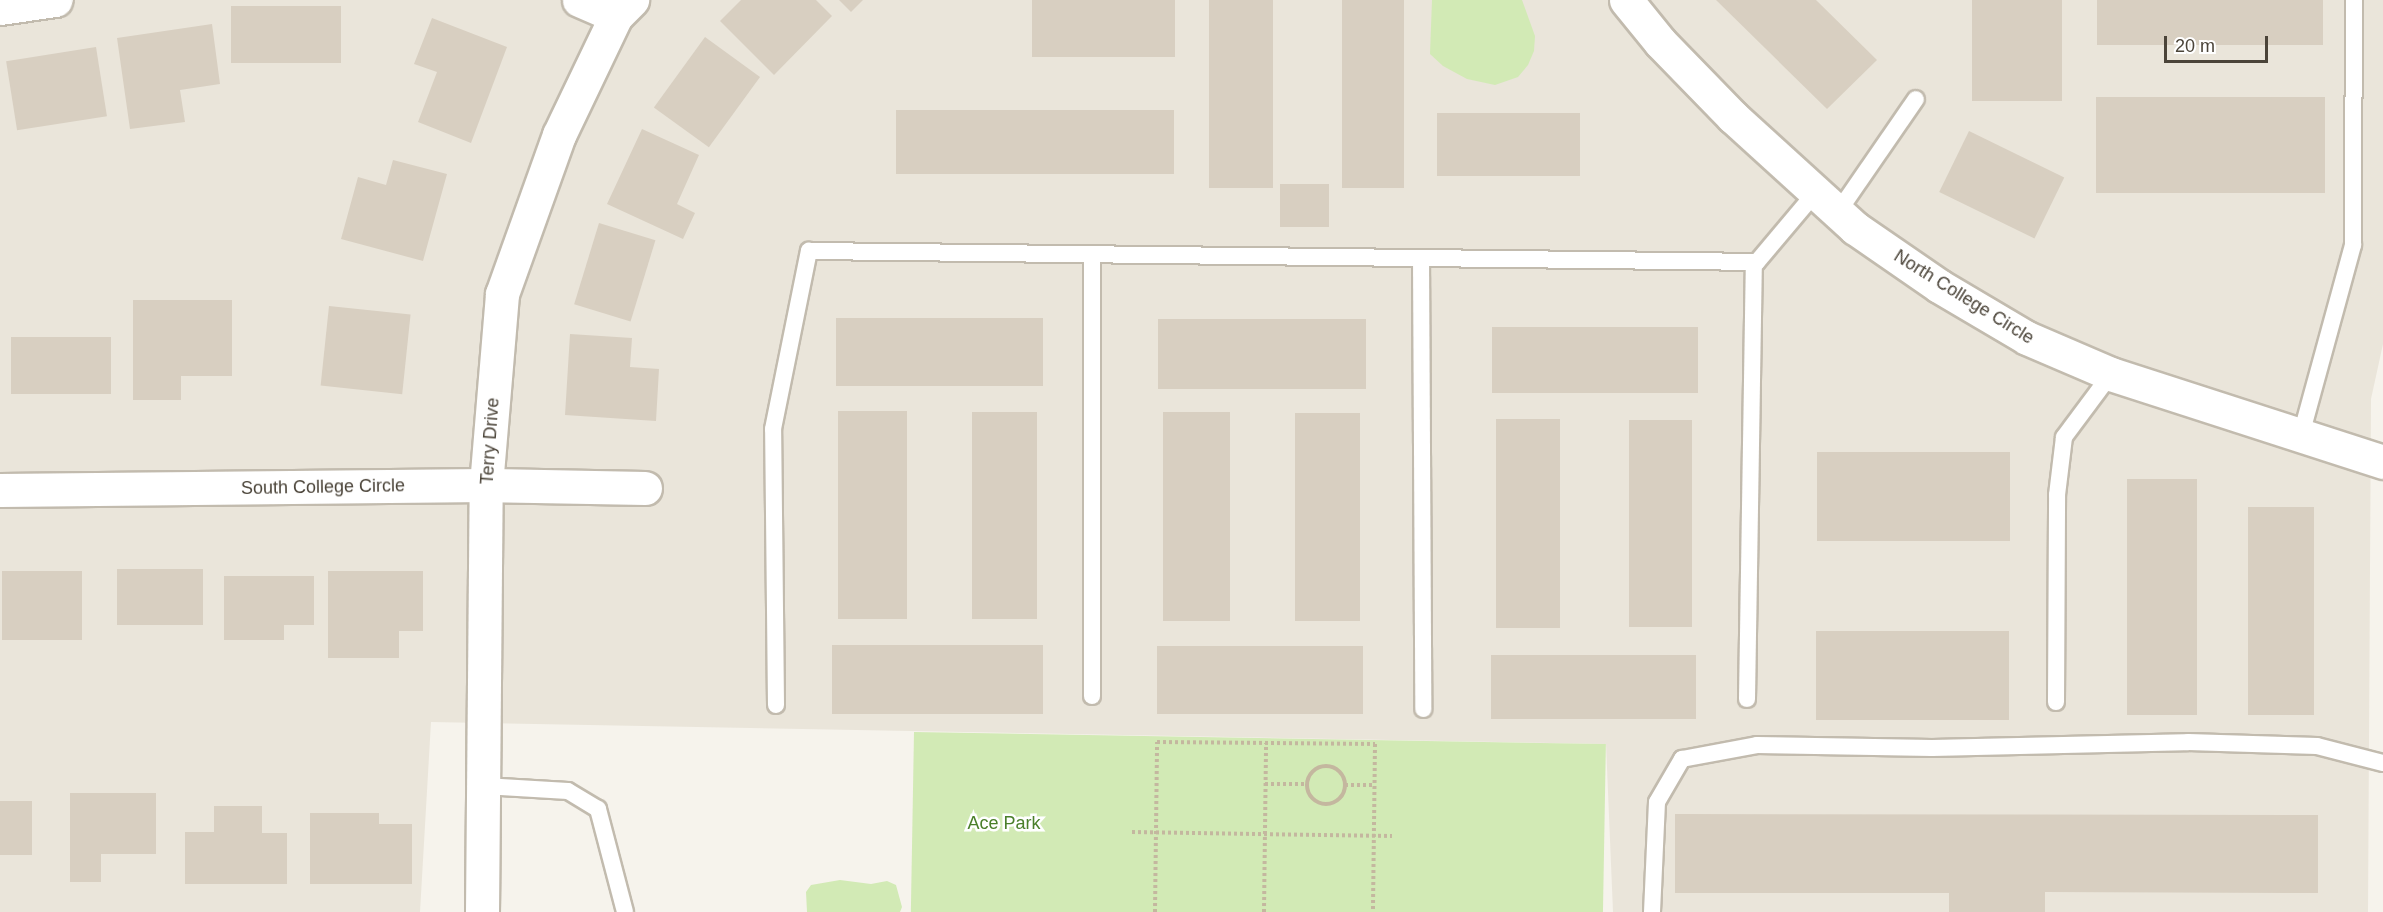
<!DOCTYPE html>
<html>
<head>
<meta charset="utf-8">
<style>
	body { margin:0 }
	#map { position:relative; width:2383px; height:912px; overflow:hidden; background:#f6f3ec; font-family:Helvetica,sans-serif }
	div>[style] { position:absolute }
	.residential>* { inset:0; background:#eae5da }
	.green>* { inset:0; background:#d2eab5; transform-origin:0 0 }
	.building>* { inset:0; background:#d8cfc1; transform-origin:0 0 }
	.path>* { height:4px; margin-top:-2px; transform-origin:0; background:repeating-linear-gradient(90deg,#c4b79f 0 3px,transparent 0 6px) }
	.path>.ring { margin:-2px; padding:0; box-sizing:content-box; background:none; border:4px solid #c4b79f; border-radius:50% }
	.roads { filter:drop-shadow(2px 0 #c2bbae) drop-shadow(-2px 0 #c2bbae) drop-shadow(0 2px #c2bbae) drop-shadow(0 -2px #c2bbae) }
	.service>* { height:16px; margin:-8px; padding:0 8px; transform-origin:8px; border-radius:8px; background:#fff }
	.minor>* { height:33px; margin:-16.5px; padding:0 16.5px; transform-origin:16.5px; border-radius:16.5px; background:#fff }
	.tertiary>* { height:33px; margin:-16.5px; padding:0 16.5px; transform-origin:16.5px; border-radius:16.5px; background:#fff }
	span { translate:-50% -50%; white-space:nowrap; text-align:center; line-height:1.15; -webkit-text-stroke:5px #fff; paint-order:stroke }
	.street-label { font-size:18px; color:#4b4439 }
	.park-label { font-size:18px; color:#4a7f2a }
	.scale { position:absolute; left:2164px; top:36px; width:104px; height:27px; box-sizing:border-box; border:3px solid #4b4439; border-top:0; padding-left:8px; font-size:18px; line-height:21px; white-space:nowrap; color:#4b4439; -webkit-text-stroke:4px #fff; paint-order:stroke }
</style>
</head>
<body>
<div id="map">
	<div class="residential">
		<div style="clip-path:polygon(0 0,2383px 0,2383px 344px,2371px 399px,2368px 912px,1613px 912px,1606px 744px,431px 722px,420px 912px,0 912px)"></div>
	</div>
	<div class="green">
		<div style="clip-path:polygon(1432px 0,1522px 0,1535px 36px,1534px 51px,1528px 65px,1518px 77px,1495px 85px,1467px 79px,1443px 66px,1430px 54px)"></div>
		<div style="left:914px;top:732px;width:692px;height:180px;rotate:1deg"></div>
		<div style="clip-path:polygon(840px 880px,871px 884px,887px 881px,896px 885px,902px 907px,900px 912px,807px 912px,806px 892px,811px 885px)"></div>
	</div>
	<div class="building">
		<div style="clip-path:polygon(741px 0,816px 0,832px 16px,774px 75px,720px 21px)"></div>
		<div style="clip-path:polygon(839px 0,863px 0,851px 12px)"></div>
		<div style="left:1032px;top:0;width:143px;height:57px"></div>
		<div style="left:1209px;top:0;width:64px;height:188px"></div>
		<div style="left:1342px;top:0;width:62px;height:188px"></div>
		<div style="clip-path:polygon(1716px 0,1816px 0,1877px 60px,1827px 109px)"></div>
		<div style="left:1972px;top:0;width:90px;height:101px"></div>
		<div style="left:2097px;top:0;width:226px;height:45px"></div>
		<div style="left:231px;top:6px;width:110px;height:57px"></div>
		<div style="clip-path:polygon(432px 18px,507px 47px,471px 143px,418px 122px,437px 72px,414px 64px)"></div>
		<div style="clip-path:polygon(212px 24px,220px 84px,180px 90px,185px 122px,130px 129px,117px 38px)"></div>
		<div style="left:705px;top:37px;width:68px;height:87px;rotate:36deg"></div>
		<div style="left:96px;top:47px;width:70px;height:91px;rotate:81deg"></div>
		<div style="left:2325px;top:97px;width:96px;height:229px;rotate:90deg"></div>
		<div style="left:896px;top:110px;width:278px;height:64px"></div>
		<div style="left:1437px;top:113px;width:143px;height:63px"></div>
		<div style="clip-path:polygon(642px 129px,699px 155px,677px 204px,695px 213px,683px 239px,607px 204px)"></div>
		<div style="left:1969px;top:131px;width:106px;height:68px;rotate:26deg"></div>
		<div style="clip-path:polygon(393px 160px,447px 174px,423px 261px,341px 239px,358px 177px,386px 185px)"></div>
		<div style="left:1280px;top:184px;width:49px;height:43px"></div>
		<div style="left:599px;top:223px;width:59px;height:85px;rotate:17deg"></div>
		<div style="clip-path:polygon(133px 300px,232px 300px,232px 376px,181px 376px,181px 400px,133px 400px)"></div>
		<div style="left:329px;top:306px;width:82px;height:80px;rotate:6deg"></div>
		<div style="left:836px;top:318px;width:207px;height:68px"></div>
		<div style="left:1158px;top:319px;width:208px;height:70px"></div>
		<div style="left:1492px;top:327px;width:206px;height:66px"></div>
		<div style="clip-path:polygon(570px 334px,632px 338px,630px 367px,659px 369px,656px 421px,565px 415px)"></div>
		<div style="left:11px;top:337px;width:100px;height:57px"></div>
		<div style="left:838px;top:411px;width:69px;height:208px"></div>
		<div style="left:972px;top:412px;width:65px;height:207px"></div>
		<div style="left:1163px;top:412px;width:67px;height:209px"></div>
		<div style="left:1295px;top:413px;width:65px;height:208px"></div>
		<div style="left:1560px;top:419px;width:209px;height:64px;rotate:90deg"></div>
		<div style="left:1629px;top:420px;width:63px;height:207px"></div>
		<div style="left:1817px;top:452px;width:193px;height:89px"></div>
		<div style="left:2127px;top:479px;width:70px;height:236px"></div>
		<div style="left:2248px;top:507px;width:66px;height:208px"></div>
		<div style="left:117px;top:569px;width:86px;height:56px"></div>
		<div style="left:2px;top:571px;width:80px;height:69px"></div>
		<div style="clip-path:polygon(328px 571px,423px 571px,423px 631px,399px 631px,399px 658px,328px 658px)"></div>
		<div style="clip-path:polygon(224px 576px,314px 576px,314px 625px,284px 625px,284px 640px,224px 640px)"></div>
		<div style="left:1816px;top:631px;width:193px;height:89px"></div>
		<div style="left:832px;top:645px;width:211px;height:69px"></div>
		<div style="left:1157px;top:646px;width:206px;height:68px"></div>
		<div style="left:1491px;top:655px;width:205px;height:64px"></div>
		<div style="clip-path:polygon(70px 793px,156px 793px,156px 854px,101px 854px,101px 882px,70px 882px)"></div>
		<div style="left:0;top:801px;width:32px;height:54px"></div>
		<div style="clip-path:polygon(214px 806px,262px 806px,262px 833px,287px 833px,287px 884px,185px 884px,185px 832px,214px 832px)"></div>
		<div style="clip-path:polygon(310px 813px,379px 813px,379px 824px,412px 824px,412px 884px,310px 884px)"></div>
		<div style="clip-path:polygon(1675px 814px,2318px 815px,2318px 893px,2045px 892px,2045px 912px,1949px 912px,1949px 893px,1675px 893px)"></div>
	</div>
	<div class="path">
		<div class="ring" style="left:1307px;top:766px;width:34px;height:34px"></div>
		<div style="left:1265px;top:784px;width:43px"></div>
		<div style="left:1345px;top:785px;width:29px"></div>
		<div style="left:1132px;top:832px;width:260px;rotate:0.9deg"></div>
		<div style="left:1155px;top:912px;width:170px;rotate:-89.3deg"></div>
		<div style="left:1157px;top:742px;width:218px;rotate:0.5deg"></div>
		<div style="left:1375px;top:744px;width:168px;rotate:90.7deg"></div>
		<div style="left:1264px;top:912px;width:169px;rotate:-89.3deg"></div>
	</div>
	<div class="roads">
		<div class="service">
			<div style="left:1838px;top:212px;width:137px;rotate:-55.4deg"></div>
			<div style="left:1092px;top:254px;width:442px;rotate:90deg"></div>
			<div style="left:1421px;top:258px;width:451px;rotate:89.7deg"></div>
			<div style="left:2301px;top:435px;width:197px;rotate:-74.7deg"></div>
			<div style="left:2353px;top:245px;width:245px;rotate:-89.8deg"></div>
			<div style="left:1747px;top:699px;width:437px;rotate:-89.1deg"></div>
			<div style="left:2056px;top:702px;width:207px;rotate:-89.7deg"></div>
			<div style="left:2057px;top:495px;width:58px;rotate:-83.1deg"></div>
			<div style="left:2064px;top:437px;width:79px;rotate:-53.3deg"></div>
			<div style="left:776px;top:705px;width:276px;rotate:-90.6deg"></div>
			<div style="left:773px;top:429px;width:182px;rotate:-78.6deg"></div>
			<div style="left:809px;top:251px;width:948px;rotate:0.66deg"></div>
			<div style="left:1757px;top:262px;width:92px;rotate:-49.9deg"></div>
			<div style="left:484px;top:786px;width:84px;rotate:3.4deg"></div>
			<div style="left:568px;top:791px;width:35px;rotate:31deg"></div>
			<div style="left:598px;top:809px;width:106px;rotate:75.3deg"></div>
			<div style="left:1652px;top:912px;width:110px;rotate:-87.4deg"></div>
			<div style="left:1657px;top:802px;width:50px;rotate:-59.8deg"></div>
			<div style="left:1682px;top:759px;width:76px;rotate:-10.6deg"></div>
			<div style="left:1757px;top:745px;width:175px;rotate:1deg"></div>
			<div style="left:1932px;top:748px;width:256px;rotate:-1.3deg"></div>
			<div style="left:2188px;top:742px;width:129px;rotate:1.8deg"></div>
			<div style="left:2317px;top:746px;width:68px;rotate:14.4deg"></div>
		</div>
		<div class="minor">
			<div style="left:579px;top:0;width:40px;rotate:23.4deg"></div>
			<div style="left:0;top:8px;width:56px;rotate:-8.3deg"></div>
			<div style="left:0;top:490px;width:486px;rotate:-0.6deg"></div>
			<div style="left:486px;top:485px;width:159px;rotate:1.1deg"></div>
			<div style="left:482px;top:912px;width:427px;rotate:-89.5deg"></div>
			<div style="left:486px;top:485px;width:192px;rotate:-85.2deg"></div>
			<div style="left:502px;top:294px;width:169px;rotate:-70.3deg"></div>
			<div style="left:559px;top:135px;width:132px;rotate:-64.4deg"></div>
			<div style="left:616px;top:16px;width:23px;rotate:-45deg"></div>
		</div>
		<div class="tertiary">
			<div style="left:1626px;top:0;width:54px;rotate:51deg"></div>
			<div style="left:1660px;top:42px;width:105px;rotate:45.8deg"></div>
			<div style="left:1733px;top:117px;width:165px;rotate:42.3deg"></div>
			<div style="left:1855px;top:228px;width:102px;rotate:34.6deg"></div>
			<div style="left:1939px;top:286px;width:102px;rotate:30.6deg"></div>
			<div style="left:2027px;top:338px;width:91px;rotate:23.2deg"></div>
			<div style="left:2111px;top:374px;width:286px;rotate:17.9deg"></div>
		</div>
	</div>
	<div class="street-label">
		<span style="left:1964px;top:297px;rotate:32deg">North College Circle</span>
		<span style="left:490px;top:441px;rotate:-86deg">Terry Drive</span>
		<span style="left:323px;top:487px;rotate:-1deg">South College Circle</span>
	</div>
	<div class="park-label">
		<span style="left:1004px;top:823px">Ace Park</span>
	</div>
	<div class="scale">20 m</div>
</div>
</body>
</html>
